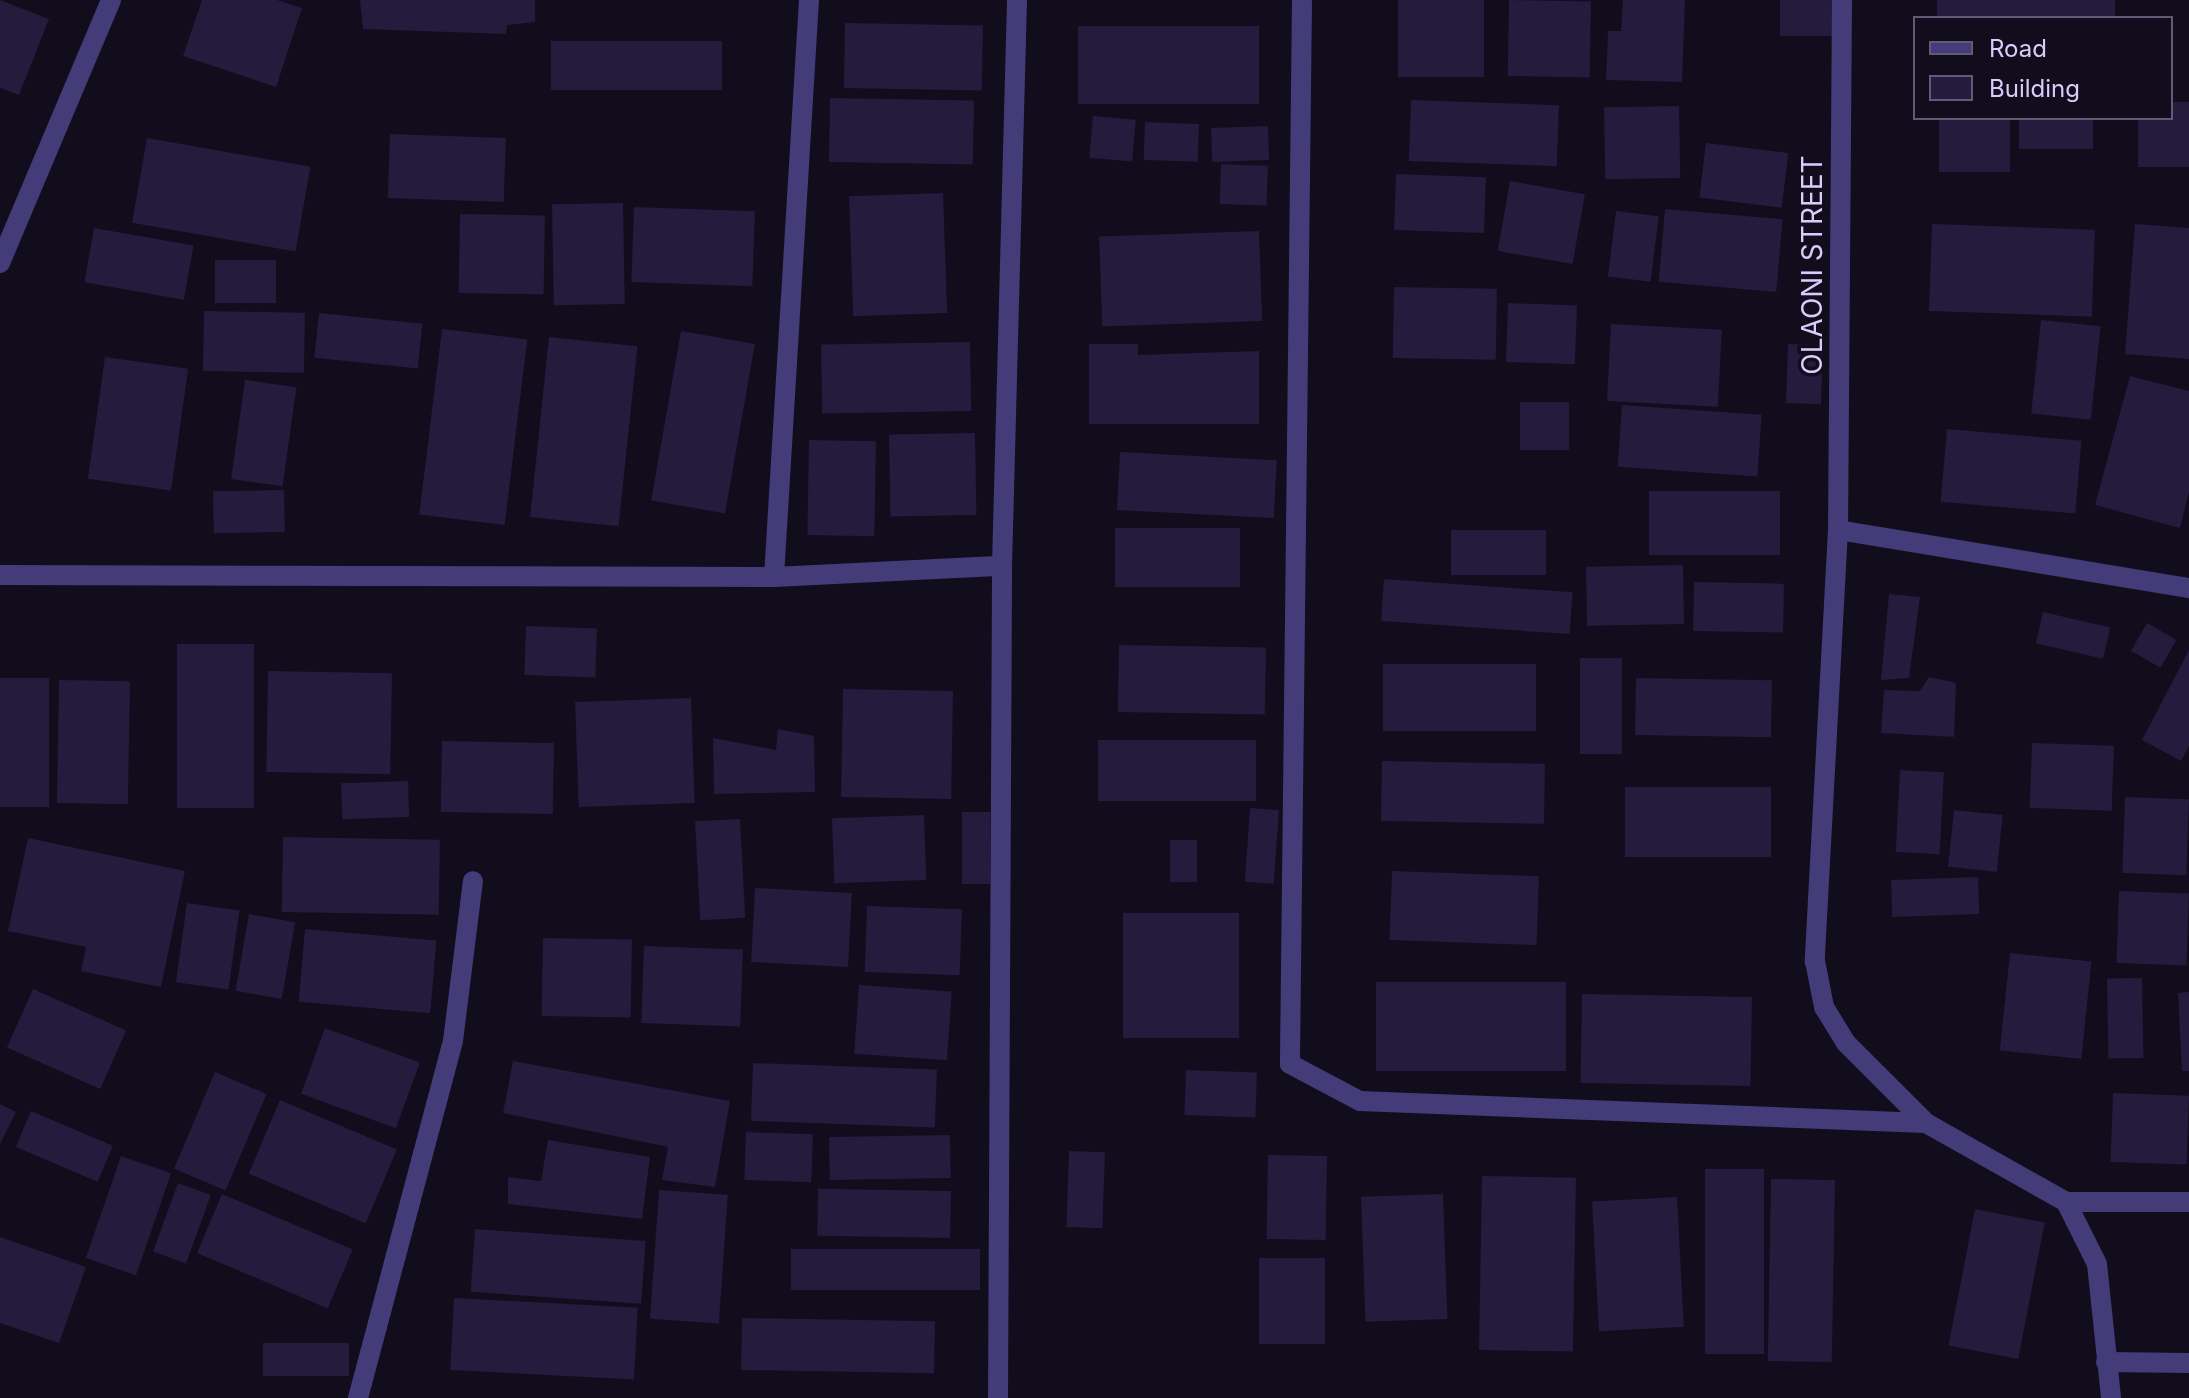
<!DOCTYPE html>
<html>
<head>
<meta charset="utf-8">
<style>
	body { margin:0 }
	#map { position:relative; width:2189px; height:1398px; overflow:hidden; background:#110d1d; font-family:Inter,sans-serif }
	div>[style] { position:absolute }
	.building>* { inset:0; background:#241b3d; transform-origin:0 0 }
	.minor>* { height:20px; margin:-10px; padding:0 10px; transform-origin:10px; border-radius:10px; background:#433c79 }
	span { translate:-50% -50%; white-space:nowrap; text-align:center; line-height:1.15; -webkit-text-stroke:7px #110d1d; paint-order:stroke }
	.street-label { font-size:28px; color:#d6cdfb }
	.legend { position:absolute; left:1913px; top:16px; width:260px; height:104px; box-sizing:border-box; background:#110d1d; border:2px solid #605a76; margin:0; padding:10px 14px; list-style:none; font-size:24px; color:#d6cdfb }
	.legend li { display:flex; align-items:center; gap:16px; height:40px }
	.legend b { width:40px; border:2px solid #605a76 }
</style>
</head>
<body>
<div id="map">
	<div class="building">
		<div style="clip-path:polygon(0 0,49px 19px,19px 95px,0 88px)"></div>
		<div style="clip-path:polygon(202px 0,277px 0,302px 8px,276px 87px,183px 56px)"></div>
		<div style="clip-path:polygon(360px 0,535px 0,535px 22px,507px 25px,506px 34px,363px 29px)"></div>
		<div style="left:1398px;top:0;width:86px;height:77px"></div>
		<div style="left:1509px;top:0;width:82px;height:76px;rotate:1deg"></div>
		<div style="clip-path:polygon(1623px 0,1685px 0,1682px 82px,1606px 80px,1608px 31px,1621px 31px)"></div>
		<div style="left:1780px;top:0;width:52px;height:36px"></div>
		<div style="left:1937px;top:0;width:178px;height:18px"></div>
		<div style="left:845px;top:23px;width:138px;height:65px;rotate:1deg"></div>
		<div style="left:1078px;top:26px;width:181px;height:78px"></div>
		<div style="left:722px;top:41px;width:49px;height:171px;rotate:90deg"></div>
		<div style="left:830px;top:98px;width:144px;height:64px;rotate:1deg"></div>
		<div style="left:1411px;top:100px;width:148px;height:61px;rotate:2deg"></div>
		<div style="clip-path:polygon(2171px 102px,2189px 102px,2189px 167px,2138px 167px,2138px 118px,2171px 118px)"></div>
		<div style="left:1679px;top:106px;width:72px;height:75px;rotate:89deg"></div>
		<div style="left:1093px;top:116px;width:43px;height:42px;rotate:5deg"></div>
		<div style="left:1939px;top:118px;width:71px;height:54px"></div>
		<div style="left:2019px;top:118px;width:74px;height:31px"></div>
		<div style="left:1145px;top:122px;width:54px;height:38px;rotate:2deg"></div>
		<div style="left:1268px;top:126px;width:34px;height:57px;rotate:88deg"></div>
		<div style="left:390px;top:134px;width:116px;height:64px;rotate:2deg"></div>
		<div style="left:147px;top:138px;width:166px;height:86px;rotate:10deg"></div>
		<div style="left:1706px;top:143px;width:83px;height:55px;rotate:7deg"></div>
		<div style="left:1221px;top:164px;width:47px;height:40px;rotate:2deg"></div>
		<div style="left:1396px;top:174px;width:90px;height:56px;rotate:2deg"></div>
		<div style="left:1510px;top:181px;width:76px;height:71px;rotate:10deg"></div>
		<div style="left:943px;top:193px;width:120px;height:94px;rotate:88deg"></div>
		<div style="left:623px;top:203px;width:101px;height:71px;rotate:89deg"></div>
		<div style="left:634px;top:207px;width:121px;height:75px;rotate:2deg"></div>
		<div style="left:1665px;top:209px;width:118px;height:73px;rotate:5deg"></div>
		<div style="left:1616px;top:211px;width:43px;height:66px;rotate:7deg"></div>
		<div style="left:460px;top:214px;width:85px;height:79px;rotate:1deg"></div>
		<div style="left:1932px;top:224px;width:163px;height:87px;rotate:2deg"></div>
		<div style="clip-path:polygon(2135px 224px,2189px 228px,2189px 359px,2125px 354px)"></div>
		<div style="left:94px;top:228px;width:101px;height:55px;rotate:10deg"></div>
		<div style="left:1259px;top:231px;width:90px;height:160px;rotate:88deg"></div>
		<div style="left:215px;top:260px;width:61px;height:43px"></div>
		<div style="left:1394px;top:287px;width:103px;height:71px;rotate:1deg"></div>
		<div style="left:1508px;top:303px;width:69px;height:59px;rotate:2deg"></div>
		<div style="left:204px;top:311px;width:101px;height:60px;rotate:1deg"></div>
		<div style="left:319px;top:313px;width:104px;height:45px;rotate:6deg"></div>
		<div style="left:2041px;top:320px;width:60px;height:94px;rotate:6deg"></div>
		<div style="left:1611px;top:324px;width:111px;height:77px;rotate:3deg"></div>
		<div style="left:442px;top:329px;width:86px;height:187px;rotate:7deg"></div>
		<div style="left:681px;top:331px;width:75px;height:172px;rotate:10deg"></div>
		<div style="left:549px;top:337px;width:89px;height:181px;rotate:6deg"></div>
		<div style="left:970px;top:342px;width:69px;height:149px;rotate:89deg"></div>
		<div style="clip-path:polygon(1089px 344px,1138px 344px,1138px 355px,1259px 351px,1259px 424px,1089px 424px)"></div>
		<div style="left:1788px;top:344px;width:35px;height:59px;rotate:2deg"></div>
		<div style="left:105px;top:357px;width:84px;height:123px;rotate:8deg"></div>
		<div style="clip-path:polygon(2130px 376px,2189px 391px,2189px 492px,2180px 528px,2095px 505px)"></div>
		<div style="left:245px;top:380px;width:52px;height:100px;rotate:8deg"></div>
		<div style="left:1520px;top:402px;width:49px;height:48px"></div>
		<div style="left:1622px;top:405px;width:140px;height:62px;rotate:4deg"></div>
		<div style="left:1947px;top:429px;width:135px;height:73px;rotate:5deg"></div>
		<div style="left:975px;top:433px;width:82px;height:86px;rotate:89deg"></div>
		<div style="left:809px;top:440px;width:67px;height:95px;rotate:1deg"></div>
		<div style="left:1120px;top:452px;width:157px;height:58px;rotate:3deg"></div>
		<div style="left:284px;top:490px;width:42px;height:71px;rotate:89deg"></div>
		<div style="left:1649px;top:491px;width:131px;height:64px"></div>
		<div style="left:1115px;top:528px;width:125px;height:59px"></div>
		<div style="left:1546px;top:530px;width:45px;height:95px;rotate:90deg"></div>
		<div style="left:1683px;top:565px;width:59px;height:97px;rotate:89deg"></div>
		<div style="left:1384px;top:579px;width:189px;height:42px;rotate:4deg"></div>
		<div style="left:1694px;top:582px;width:90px;height:49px;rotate:1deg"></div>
		<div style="clip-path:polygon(1889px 594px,1920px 597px,1909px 678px,1881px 680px)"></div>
		<div style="left:2043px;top:612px;width:69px;height:32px;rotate:13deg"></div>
		<div style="left:2147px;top:623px;width:34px;height:32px;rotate:30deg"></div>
		<div style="left:526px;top:626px;width:71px;height:49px;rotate:2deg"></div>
		<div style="left:177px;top:644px;width:77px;height:164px"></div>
		<div style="left:1119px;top:645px;width:147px;height:67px;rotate:1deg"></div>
		<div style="clip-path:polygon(2189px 650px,2189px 746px,2181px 761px,2142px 740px)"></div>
		<div style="left:1580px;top:658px;width:42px;height:96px"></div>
		<div style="left:1383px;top:664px;width:153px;height:67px"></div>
		<div style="left:268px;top:671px;width:124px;height:101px;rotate:1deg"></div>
		<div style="clip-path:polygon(1929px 677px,1956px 683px,1954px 737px,1881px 733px,1884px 690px,1920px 691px)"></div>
		<div style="left:49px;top:678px;width:129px;height:49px;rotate:90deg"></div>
		<div style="left:1636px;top:678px;width:136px;height:57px;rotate:1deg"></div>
		<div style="left:59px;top:680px;width:71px;height:123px;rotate:1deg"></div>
		<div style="left:843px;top:689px;width:110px;height:108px;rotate:1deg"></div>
		<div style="left:691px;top:698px;width:105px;height:116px;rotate:88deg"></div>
		<div style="clip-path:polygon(778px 729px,814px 736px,815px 792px,714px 794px,713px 738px,776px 750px)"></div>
		<div style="left:1098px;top:740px;width:158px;height:61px"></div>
		<div style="left:442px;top:741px;width:112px;height:71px;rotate:1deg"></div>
		<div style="left:2032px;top:743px;width:82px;height:65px;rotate:2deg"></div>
		<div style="left:1382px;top:761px;width:163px;height:60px;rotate:1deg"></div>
		<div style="left:1900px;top:770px;width:44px;height:82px;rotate:3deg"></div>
		<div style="left:408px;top:781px;width:36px;height:67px;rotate:88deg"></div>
		<div style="left:1625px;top:787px;width:146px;height:70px"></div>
		<div style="left:2125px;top:797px;width:64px;height:76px;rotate:2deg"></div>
		<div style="left:1250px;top:808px;width:29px;height:74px;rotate:4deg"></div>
		<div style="left:1954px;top:810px;width:49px;height:57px;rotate:6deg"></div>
		<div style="left:962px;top:812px;width:28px;height:72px"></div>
		<div style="left:924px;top:815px;width:65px;height:92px;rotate:88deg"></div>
		<div style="left:740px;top:819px;width:99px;height:45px;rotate:87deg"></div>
		<div style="left:283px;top:837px;width:157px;height:75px;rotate:1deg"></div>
		<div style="clip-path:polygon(28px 838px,185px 871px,161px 987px,81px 971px,86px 947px,8px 931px)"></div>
		<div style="left:1170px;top:840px;width:27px;height:42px"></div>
		<div style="left:1392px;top:871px;width:147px;height:69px;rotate:2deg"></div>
		<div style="left:1978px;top:877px;width:37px;height:87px;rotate:88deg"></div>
		<div style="left:755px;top:888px;width:97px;height:74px;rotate:3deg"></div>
		<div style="left:2119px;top:891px;width:70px;height:72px;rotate:2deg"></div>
		<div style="left:187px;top:903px;width:53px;height:80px;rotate:8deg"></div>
		<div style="left:867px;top:906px;width:95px;height:66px;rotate:2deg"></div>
		<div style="left:1123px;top:913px;width:116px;height:125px"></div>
		<div style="left:249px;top:914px;width:47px;height:78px;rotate:10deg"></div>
		<div style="left:305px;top:929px;width:132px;height:73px;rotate:5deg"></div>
		<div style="left:543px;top:938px;width:89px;height:78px;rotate:1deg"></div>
		<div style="left:644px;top:946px;width:99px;height:77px;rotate:2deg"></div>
		<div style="left:2010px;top:953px;width:82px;height:98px;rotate:6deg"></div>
		<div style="left:2142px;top:978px;width:80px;height:35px;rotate:89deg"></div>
		<div style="left:1376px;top:982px;width:190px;height:89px"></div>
		<div style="left:859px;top:985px;width:93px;height:69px;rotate:4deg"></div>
		<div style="left:33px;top:989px;width:102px;height:64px;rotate:24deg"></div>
		<div style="clip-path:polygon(2189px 992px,2189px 1071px,2182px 1071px,2178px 993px)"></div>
		<div style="left:1582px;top:994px;width:170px;height:89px;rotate:1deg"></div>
		<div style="left:325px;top:1028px;width:101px;height:70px;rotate:20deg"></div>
		<div style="clip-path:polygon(513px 1061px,730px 1101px,715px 1187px,662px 1180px,668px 1147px,503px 1113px)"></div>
		<div style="left:753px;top:1063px;width:184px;height:58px;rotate:2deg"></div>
		<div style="left:1186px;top:1070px;width:71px;height:45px;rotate:2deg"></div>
		<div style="left:215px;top:1072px;width:56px;height:105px;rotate:23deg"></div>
		<div style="left:2113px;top:1093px;width:76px;height:69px;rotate:2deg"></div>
		<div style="left:280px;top:1100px;width:127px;height:80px;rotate:23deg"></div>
		<div style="clip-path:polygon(0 1104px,16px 1112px,0 1144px)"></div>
		<div style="left:31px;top:1111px;width:89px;height:39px;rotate:23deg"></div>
		<div style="left:746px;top:1132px;width:67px;height:48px;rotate:2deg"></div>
		<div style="left:950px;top:1135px;width:43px;height:121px;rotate:89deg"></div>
		<div style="clip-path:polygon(548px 1140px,650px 1157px,642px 1219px,508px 1204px,508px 1177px,541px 1181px)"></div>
		<div style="left:1069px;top:1151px;width:36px;height:76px;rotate:2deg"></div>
		<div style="left:1268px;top:1155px;width:59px;height:84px;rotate:1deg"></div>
		<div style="left:121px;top:1156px;width:53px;height:108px;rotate:19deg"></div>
		<div style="left:1705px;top:1169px;width:59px;height:185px"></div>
		<div style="left:1482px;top:1176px;width:94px;height:174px;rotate:1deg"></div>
		<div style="left:1771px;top:1179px;width:64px;height:182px;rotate:1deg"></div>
		<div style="left:178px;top:1183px;width:35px;height:73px;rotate:20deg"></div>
		<div style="left:659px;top:1190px;width:69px;height:129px;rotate:4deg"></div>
		<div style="left:951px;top:1191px;width:47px;height:133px;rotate:91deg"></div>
		<div style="left:222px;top:1194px;width:142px;height:64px;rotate:23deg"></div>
		<div style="left:1443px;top:1194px;width:125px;height:82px;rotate:88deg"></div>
		<div style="left:1677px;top:1197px;width:130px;height:85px;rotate:87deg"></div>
		<div style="left:1975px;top:1209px;width:71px;height:139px;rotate:11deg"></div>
		<div style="left:475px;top:1229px;width:171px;height:63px;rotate:4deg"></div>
		<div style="clip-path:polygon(0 1237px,86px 1267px,59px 1343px,0 1323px)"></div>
		<div style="left:791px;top:1249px;width:189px;height:41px"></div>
		<div style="left:1259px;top:1258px;width:66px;height:86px"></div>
		<div style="left:454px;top:1298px;width:184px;height:72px;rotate:3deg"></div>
		<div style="left:742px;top:1318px;width:193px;height:52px;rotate:1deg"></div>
		<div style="left:263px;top:1343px;width:86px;height:33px"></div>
	</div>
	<div class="minor">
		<div style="left:1302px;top:0;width:1064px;rotate:90.65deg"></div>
		<div style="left:1290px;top:1064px;width:79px;rotate:27.9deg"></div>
		<div style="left:1360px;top:1101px;width:566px;rotate:2.23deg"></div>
		<div style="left:1842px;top:0;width:530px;rotate:90.43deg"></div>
		<div style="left:1838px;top:530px;width:432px;rotate:93.1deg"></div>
		<div style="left:1815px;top:961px;width:47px;rotate:78.9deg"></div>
		<div style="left:1824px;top:1007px;width:42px;rotate:58.6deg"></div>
		<div style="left:1846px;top:1043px;width:113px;rotate:45deg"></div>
		<div style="left:1926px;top:1123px;width:161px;rotate:29.4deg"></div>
		<div style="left:2066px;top:1202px;width:69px;rotate:63.4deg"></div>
		<div style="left:2097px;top:1264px;width:135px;rotate:84deg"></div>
		<div style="left:0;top:263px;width:285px;rotate:-67.1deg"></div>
		<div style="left:1838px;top:530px;width:356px;rotate:9.4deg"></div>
		<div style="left:0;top:575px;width:774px;rotate:0.15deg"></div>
		<div style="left:774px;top:577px;width:228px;rotate:-2.8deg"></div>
		<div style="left:774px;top:577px;width:578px;rotate:-86.53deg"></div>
		<div style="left:2066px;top:1202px;width:123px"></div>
		<div style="left:2106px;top:1362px;width:83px;rotate:0.7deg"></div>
		<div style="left:358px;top:1398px;width:369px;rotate:-75.1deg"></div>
		<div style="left:453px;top:1041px;width:161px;rotate:-82.9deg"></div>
		<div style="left:998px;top:1398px;width:832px;rotate:-89.72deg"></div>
		<div style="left:1002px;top:566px;width:566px;rotate:-88.48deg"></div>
	</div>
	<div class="street-label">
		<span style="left:1812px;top:265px;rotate:-90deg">OLAONI STREET</span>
	</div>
	<ul class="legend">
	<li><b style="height:10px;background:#433c79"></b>Road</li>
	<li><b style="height:22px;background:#241b3d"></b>Building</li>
	</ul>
</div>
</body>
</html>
